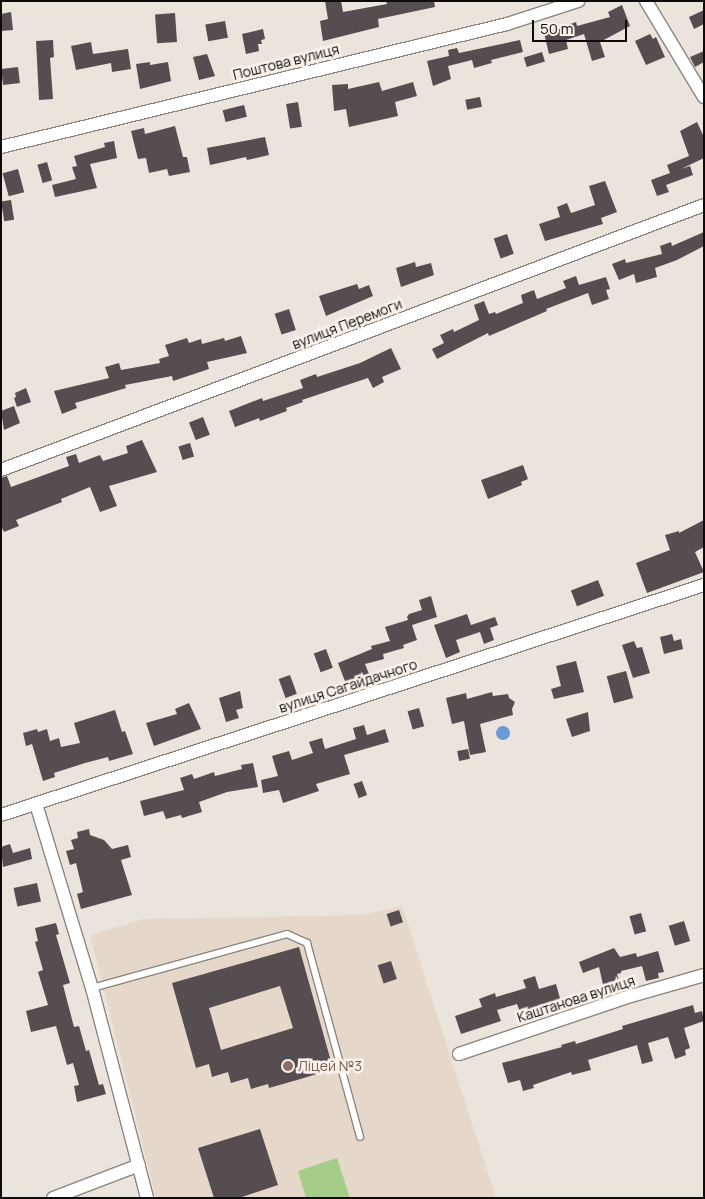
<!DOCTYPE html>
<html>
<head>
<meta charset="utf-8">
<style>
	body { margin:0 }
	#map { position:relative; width:705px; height:1199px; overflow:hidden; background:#ebe4dd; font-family:Manrope,sans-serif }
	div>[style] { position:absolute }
	.built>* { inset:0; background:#e5d8cb }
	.green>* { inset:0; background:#a5cc89 }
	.water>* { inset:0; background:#6b9ad6 }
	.round { border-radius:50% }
	.building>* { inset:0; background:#564d50; transform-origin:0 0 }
	.roads { filter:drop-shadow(1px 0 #8c857f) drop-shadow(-1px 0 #8c857f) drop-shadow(0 1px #8c857f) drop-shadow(0 -1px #8c857f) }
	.lane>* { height:6px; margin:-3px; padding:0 3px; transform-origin:3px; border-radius:3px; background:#fff }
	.street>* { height:12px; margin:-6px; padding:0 6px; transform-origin:6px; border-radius:6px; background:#fff }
	.dots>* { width:14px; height:14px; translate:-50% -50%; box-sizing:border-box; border:2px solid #f9f1ea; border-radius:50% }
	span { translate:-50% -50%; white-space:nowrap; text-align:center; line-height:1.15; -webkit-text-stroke:5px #f9f1ea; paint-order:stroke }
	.street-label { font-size:14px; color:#0e0c0a }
	.education-label { font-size:14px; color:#785e54 }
	.left { translate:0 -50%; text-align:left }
	.frame { position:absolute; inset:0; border:2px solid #0e0c0a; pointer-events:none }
	.scale { position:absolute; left:532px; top:20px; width:95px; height:22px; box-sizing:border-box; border:2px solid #0e0c0a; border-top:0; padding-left:6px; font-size:15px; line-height:18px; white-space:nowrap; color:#0e0c0a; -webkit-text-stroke:4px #f9f1ea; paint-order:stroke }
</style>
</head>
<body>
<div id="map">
	<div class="built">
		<div style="clip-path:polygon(402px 906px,496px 1198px,156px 1198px,90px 935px,144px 919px,362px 915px)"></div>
	</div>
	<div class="green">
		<div style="clip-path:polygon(337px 1158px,350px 1198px,306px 1198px,298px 1171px)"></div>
	</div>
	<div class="water">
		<div class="round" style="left:496px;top:726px;width:14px;height:14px"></div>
	</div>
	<div class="building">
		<div style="clip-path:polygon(325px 1px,341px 1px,343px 12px,387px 4px,386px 1px,434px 1px,435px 7px,378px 19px,379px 27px,323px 41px,320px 21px,328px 19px)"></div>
		<div style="clip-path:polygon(622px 5px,630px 26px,600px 42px,605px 57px,592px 61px,584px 34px,566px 40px,568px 49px,549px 54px,544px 33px,566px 27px,565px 26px,576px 22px,577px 26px,610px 17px,608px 12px)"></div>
		<div style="clip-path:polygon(704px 10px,704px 24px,694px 29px,689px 17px)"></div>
		<div style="clip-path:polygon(11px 12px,13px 30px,1px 31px,1px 14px)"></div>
		<div style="left:175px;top:13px;width:29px;height:20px;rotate:86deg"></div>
		<div style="left:225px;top:21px;width:17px;height:20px;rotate:80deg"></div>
		<div style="clip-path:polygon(263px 29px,265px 39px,261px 40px,262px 44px,258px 44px,259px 51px,246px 54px,242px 34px)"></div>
		<div style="clip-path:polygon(650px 34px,653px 39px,656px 37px,665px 57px,646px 65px,635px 41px)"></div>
		<div style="clip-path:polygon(53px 40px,54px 57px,50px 58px,53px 99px,39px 100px,36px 41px)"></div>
		<div style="clip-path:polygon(520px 40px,523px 52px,491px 60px,492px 63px,474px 68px,472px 60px,448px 66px,451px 79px,433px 86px,427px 61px,449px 56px,448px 50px,457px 48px,459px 53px)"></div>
		<div style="clip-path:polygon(91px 42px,93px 54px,128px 49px,131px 69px,112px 72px,111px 63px,76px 70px,71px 46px)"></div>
		<div style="clip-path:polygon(704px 51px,704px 62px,695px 67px,690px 57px)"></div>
		<div style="left:542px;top:52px;width:10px;height:19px;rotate:73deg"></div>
		<div style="clip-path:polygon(207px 54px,215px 76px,199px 80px,193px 57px)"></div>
		<div style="clip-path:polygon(150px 62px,150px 65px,168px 62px,171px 81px,140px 89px,136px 64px)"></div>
		<div style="left:18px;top:67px;width:16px;height:17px;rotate:83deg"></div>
		<div style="clip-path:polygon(379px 82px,382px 91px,413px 82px,417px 96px,395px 102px,398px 116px,349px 127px,346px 109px,334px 111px,332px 85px,348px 84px,348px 89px)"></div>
		<div style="left:480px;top:97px;width:10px;height:15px;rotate:79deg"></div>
		<div style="left:298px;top:102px;width:25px;height:12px;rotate:81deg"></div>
		<div style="left:244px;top:105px;width:12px;height:22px;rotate:76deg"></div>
		<div style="clip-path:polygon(697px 122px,704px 137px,704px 158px,681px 169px,690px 166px,693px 175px,666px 185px,669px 192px,657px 196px,651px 180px,670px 173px,667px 165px,689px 156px,680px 131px)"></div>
		<div style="clip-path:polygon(175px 126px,183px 157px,187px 157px,190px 172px,169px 176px,167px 169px,149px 173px,146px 158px,138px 159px,131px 131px,144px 128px,145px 134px)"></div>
		<div style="clip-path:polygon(265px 137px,269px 155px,247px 160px,246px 157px,210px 165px,207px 148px)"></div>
		<div style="clip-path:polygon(114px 141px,117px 158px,90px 164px,97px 188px,55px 197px,52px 185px,76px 179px,72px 167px,77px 166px,74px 156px,105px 147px,104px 143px)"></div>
		<div style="left:47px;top:162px;width:19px;height:10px;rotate:74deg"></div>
		<div style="left:18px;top:169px;width:24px;height:16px;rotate:75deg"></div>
		<div style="clip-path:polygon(605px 181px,617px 212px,601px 218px,603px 224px,545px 241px,539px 224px,560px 217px,557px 207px,567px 203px,571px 213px,595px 205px,589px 186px)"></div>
		<div style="left:11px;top:200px;width:20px;height:10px;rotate:81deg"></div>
		<div style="clip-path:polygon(704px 232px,704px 246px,677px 260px,655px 268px,657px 277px,636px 283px,634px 274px,619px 280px,612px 264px,625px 259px,626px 263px,662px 254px,660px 246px,671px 242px,672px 246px)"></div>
		<div style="left:507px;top:234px;width:21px;height:14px;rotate:71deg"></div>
		<div style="clip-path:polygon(415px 262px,416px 267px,431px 263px,434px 275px,401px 287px,396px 268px)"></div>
		<div style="clip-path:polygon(576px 276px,579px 285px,606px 277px,610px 289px,606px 290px,609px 299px,592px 305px,588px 293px,546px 309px,547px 311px,489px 336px,488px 333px,437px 359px,432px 349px,444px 343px,440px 335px,453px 329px,454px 332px,479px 320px,474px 305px,484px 301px,489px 314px,495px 312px,496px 314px,523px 303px,521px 295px,534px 290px,537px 299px,566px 288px,563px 281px)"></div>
		<div style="clip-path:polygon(357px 284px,359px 289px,369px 285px,373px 296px,326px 316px,319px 296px)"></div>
		<div style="left:289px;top:309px;width:22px;height:15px;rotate:72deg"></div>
		<div style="clip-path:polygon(241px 336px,247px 353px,207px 362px,209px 369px,173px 381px,172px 376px,125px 385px,126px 388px,75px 403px,77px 408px,62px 414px,54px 391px,109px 378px,105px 367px,119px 363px,121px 370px,160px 363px,159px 359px,169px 356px,165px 345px,187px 338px,189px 343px,201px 339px,202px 344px,224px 338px,225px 341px)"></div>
		<div style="clip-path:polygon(391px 348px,401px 369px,382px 377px,384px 382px,373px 388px,368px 378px,302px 400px,303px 402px,286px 408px,287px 411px,260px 421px,259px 418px,235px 427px,229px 411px,262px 398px,263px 401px,303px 388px,300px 380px,316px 374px,317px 377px,360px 363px)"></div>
		<div style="clip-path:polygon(26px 388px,31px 402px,17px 407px,14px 398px,16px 397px,15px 393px)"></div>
		<div style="clip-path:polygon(14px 406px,20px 423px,4px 430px,1px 411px)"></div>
		<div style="left:203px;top:417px;width:19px;height:15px;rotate:69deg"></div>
		<div style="clip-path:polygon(142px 440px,157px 472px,109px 486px,117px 506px,100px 512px,90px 487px,61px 499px,62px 502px,16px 520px,19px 526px,4px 532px,1px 526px,1px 478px,7px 476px,11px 487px,69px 466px,66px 457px,76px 454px,79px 463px,100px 455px,103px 461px,128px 453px,126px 446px)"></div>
		<div style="left:190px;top:443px;width:14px;height:12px;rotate:73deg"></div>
		<div style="clip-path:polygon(523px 465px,528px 479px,521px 482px,522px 485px,488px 499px,481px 480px)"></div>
		<div style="clip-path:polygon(704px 520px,704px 547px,695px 552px,704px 572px,647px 593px,636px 563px,670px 550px,665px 535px,679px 531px,679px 533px)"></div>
		<div style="left:598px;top:580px;width:17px;height:29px;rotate:69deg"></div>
		<div style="clip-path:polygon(431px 596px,437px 617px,412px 625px,417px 640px,403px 645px,404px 648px,383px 654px,384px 659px,365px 664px,369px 674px,346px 684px,338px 663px,372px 649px,371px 646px,390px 641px,385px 627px,408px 620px,407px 617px,409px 614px,422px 610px,419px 600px)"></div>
		<div style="clip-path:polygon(467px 614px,471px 625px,495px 617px,498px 625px,490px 628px,494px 640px,484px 644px,480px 632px,456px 640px,460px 652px,446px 658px,434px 625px)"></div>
		<div style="clip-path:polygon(672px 634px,674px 641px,681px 639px,683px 649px,664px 654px,660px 637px)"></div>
		<div style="clip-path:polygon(634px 641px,637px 648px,642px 647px,650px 673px,633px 678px,622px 645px)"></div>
		<div style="left:326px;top:649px;width:20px;height:13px;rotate:70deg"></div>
		<div style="clip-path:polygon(576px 661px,584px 692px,554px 699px,551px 689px,561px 686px,556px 666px)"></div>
		<div style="left:626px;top:671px;width:28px;height:20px;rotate:75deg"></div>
		<div style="left:290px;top:675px;width:20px;height:12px;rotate:70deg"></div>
		<div style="clip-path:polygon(240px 691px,243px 708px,236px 710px,239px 718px,226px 722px,219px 698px)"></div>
		<div style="clip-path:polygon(492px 692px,493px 696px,508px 694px,509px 698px,515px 702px,512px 709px,513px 715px,480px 724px,486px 752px,470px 755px,464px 721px,452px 724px,446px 698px,466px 693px,467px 699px)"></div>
		<div style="clip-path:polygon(189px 703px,201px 729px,154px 746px,146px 723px,177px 714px,175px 709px)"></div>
		<div style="left:419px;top:708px;width:19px;height:12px;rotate:74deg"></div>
		<div style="clip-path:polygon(115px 710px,122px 732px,125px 731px,133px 754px,109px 761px,108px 757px,85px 763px,54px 773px,55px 777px,43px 781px,32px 744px,26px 746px,23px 733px,37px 729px,38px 732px,47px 729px,50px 741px,59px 738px,61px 747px,80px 743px,74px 723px)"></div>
		<div style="clip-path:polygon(588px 712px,590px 731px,572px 737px,566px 719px)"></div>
		<div style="clip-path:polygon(364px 725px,367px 735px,385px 729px,389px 742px,344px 755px,350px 774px,316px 784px,319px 791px,283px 803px,279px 790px,263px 793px,261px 780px,278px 776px,272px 756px,289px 751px,292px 760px,313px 753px,309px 742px,322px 738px,325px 749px,356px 739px,353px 728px)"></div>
		<div style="left:468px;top:749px;width:10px;height:11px;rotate:79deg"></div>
		<div style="clip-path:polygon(253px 763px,258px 787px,227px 792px,199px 802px,202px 812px,182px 818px,181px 815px,166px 819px,163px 811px,144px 816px,140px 801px,184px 790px,180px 778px,192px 774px,194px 779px,214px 772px,215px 776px,242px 769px,241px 765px)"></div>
		<div style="left:362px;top:781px;width:15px;height:9px;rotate:70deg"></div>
		<div style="clip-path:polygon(89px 829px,90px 835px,104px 840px,112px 849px,128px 845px,131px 857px,121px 860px,132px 895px,81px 909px,77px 894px,83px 892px,76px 863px,70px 865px,66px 851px,74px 849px,71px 840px,78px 838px,77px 832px)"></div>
		<div style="clip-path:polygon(10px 844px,13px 853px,30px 848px,32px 859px,3px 867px,1px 847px)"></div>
		<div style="left:37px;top:883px;width:19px;height:24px;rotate:78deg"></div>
		<div style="left:399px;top:910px;width:13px;height:13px;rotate:72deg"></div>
		<div style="left:641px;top:913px;width:19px;height:12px;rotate:74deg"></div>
		<div style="left:684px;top:921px;width:21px;height:16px;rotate:73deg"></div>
		<div style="clip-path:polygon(56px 923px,59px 934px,56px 935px,70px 983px,63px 985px,74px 1027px,79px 1026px,86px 1051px,89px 1050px,99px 1085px,103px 1084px,106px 1094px,77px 1102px,74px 1086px,79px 1085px,73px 1063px,67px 1065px,56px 1026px,31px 1032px,26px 1011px,48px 1005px,38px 972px,43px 970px,35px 942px,38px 941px,35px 928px)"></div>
		<div style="clip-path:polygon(evenodd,299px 947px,332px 1065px,322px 1068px,323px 1072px,304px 1078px,269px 1088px,268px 1084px,251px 1089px,248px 1078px,231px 1083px,228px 1072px,212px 1077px,209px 1064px,196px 1068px,172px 983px,299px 947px,280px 986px,293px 1028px,221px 1050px,209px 1008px,280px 986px)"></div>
		<div style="clip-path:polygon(614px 948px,620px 957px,636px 953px,637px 957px,658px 951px,664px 972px,658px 973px,659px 978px,646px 981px,642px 966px,621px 971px,621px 973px,617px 974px,620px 985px,604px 989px,599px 967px,583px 973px,579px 962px)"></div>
		<div style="left:391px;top:961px;width:19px;height:14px;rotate:72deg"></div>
		<div style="clip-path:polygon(535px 976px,539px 989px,556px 984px,561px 1002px,521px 1015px,517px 1004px,497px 1010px,501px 1021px,461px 1034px,455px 1016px,482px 1007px,479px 999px,495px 993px,496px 997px,526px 988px,523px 980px)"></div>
		<div style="clip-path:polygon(693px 1005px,695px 1013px,702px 1011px,704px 1021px,684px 1028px,690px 1048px,685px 1050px,686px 1055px,675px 1059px,668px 1037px,648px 1043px,653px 1061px,642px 1064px,637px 1045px,588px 1060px,591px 1070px,572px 1075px,571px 1072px,533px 1085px,534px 1088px,523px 1091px,520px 1080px,508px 1083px,502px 1063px,562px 1047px,561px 1045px,575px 1041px,576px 1044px,623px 1029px,622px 1026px)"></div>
		<div style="clip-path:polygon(260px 1129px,278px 1185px,239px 1198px,214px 1198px,198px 1148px)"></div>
	</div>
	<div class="roads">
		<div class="lane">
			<div style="left:92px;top:988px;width:202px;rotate:-15.5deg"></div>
			<div style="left:287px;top:934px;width:22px;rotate:24deg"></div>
			<div style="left:307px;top:943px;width:201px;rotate:74.7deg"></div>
		</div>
		<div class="street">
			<div style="left:646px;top:1px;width:112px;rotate:58.9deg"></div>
			<div style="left:1px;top:147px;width:521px;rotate:-13.66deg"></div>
			<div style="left:507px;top:24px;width:75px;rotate:-17.9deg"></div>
			<div style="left:1px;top:470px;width:751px;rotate:-20.65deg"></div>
			<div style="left:36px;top:804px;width:192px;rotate:73.1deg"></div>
			<div style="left:92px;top:988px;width:217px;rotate:75.3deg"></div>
			<div style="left:1px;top:815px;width:740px;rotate:-18.12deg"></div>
			<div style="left:459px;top:1054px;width:174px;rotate:-18.7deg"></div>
			<div style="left:624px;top:998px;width:83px;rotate:-16deg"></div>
			<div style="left:53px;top:1198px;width:92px;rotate:-21deg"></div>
		</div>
	</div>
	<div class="dots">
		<div style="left:288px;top:1066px;background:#8d6e63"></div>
	</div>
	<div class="street-label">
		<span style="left:286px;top:62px;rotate:-14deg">Поштова вулиця</span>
		<span style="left:347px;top:324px;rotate:-21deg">вулиця Перемоги</span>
		<span style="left:348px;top:686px;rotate:-18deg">вулиця Сагайдачного</span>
		<span style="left:576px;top:999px;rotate:-18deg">Каштанова вулиця</span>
	</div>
	<div class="education-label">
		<span class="left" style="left:298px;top:1066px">Ліцей №3</span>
	</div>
	<div class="frame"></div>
	<div class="scale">50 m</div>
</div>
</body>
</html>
